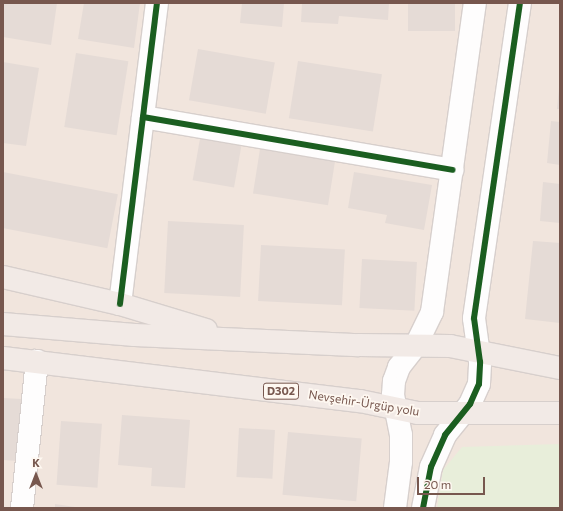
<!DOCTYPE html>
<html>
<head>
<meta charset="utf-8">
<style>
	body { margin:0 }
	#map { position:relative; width:563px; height:511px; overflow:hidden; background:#f8f3ef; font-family:Commissioner,sans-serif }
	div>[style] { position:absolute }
	.residential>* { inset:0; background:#f1e5dd; transform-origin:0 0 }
	.green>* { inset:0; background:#e8eeda }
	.building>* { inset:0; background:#e5dbd6; transform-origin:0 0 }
	.roads { filter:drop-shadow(1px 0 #d7cfcc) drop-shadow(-1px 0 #d7cfcc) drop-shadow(0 1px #d7cfcc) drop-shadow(0 -1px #d7cfcc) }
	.minor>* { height:22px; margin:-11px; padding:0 11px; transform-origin:11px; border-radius:11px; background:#fefdfd }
	.trunk>* { height:22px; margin:-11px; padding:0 11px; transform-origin:11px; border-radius:11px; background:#f2eae6 }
	.cycleway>* { height:6px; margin:-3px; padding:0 3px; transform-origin:3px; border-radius:3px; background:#1b5e20 }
	span { translate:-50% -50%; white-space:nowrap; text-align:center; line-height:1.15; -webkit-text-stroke:3.5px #fef8f1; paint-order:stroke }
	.shield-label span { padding:1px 3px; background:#fef8f1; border:1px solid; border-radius:3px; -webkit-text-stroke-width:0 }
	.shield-label { font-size:11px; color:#77574e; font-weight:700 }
	.street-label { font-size:12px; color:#77574e }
	.frame { position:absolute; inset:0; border:4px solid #77574e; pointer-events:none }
	.north { position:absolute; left:16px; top:455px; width:40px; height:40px; -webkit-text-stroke:3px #fef8f1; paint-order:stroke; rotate:0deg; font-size:11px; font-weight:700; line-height:16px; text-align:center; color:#77574e }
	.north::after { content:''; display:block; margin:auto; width:14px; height:18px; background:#77574e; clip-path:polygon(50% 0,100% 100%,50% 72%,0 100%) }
	.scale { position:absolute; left:417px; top:477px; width:68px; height:18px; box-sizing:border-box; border:2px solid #77574e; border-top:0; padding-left:5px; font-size:12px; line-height:14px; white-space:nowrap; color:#77574e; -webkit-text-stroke:3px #fef8f1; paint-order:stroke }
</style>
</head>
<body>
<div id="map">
	<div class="residential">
		<div style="left:3px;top:3px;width:557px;height:505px"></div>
	</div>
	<div class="green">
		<div style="clip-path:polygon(560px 444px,560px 508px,437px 508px,443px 470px,462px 447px)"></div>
	</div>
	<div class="building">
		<div style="clip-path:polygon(3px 3px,57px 3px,51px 45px,3px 37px)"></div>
		<div style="clip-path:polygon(84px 3px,140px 3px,134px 48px,78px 39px)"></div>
		<div style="clip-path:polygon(242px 3px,284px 3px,282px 27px,240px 23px)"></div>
		<div style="clip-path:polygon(302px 3px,389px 3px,388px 20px,339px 16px,338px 24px,301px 22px)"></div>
		<div style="left:408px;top:3px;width:47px;height:28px"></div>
		<div style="left:198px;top:49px;width:78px;height:52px;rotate:10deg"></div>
		<div style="left:76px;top:53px;width:53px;height:75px;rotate:9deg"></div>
		<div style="left:298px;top:61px;width:85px;height:58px;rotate:9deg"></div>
		<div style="clip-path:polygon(3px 62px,39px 68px,26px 146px,3px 143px)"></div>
		<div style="clip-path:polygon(559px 88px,560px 88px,560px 109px,557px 109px)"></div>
		<div style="clip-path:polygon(551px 121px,560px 122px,560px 165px,547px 163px)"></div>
		<div style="left:201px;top:133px;width:42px;height:48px;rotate:10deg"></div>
		<div style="left:260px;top:149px;width:76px;height:45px;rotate:9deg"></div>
		<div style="left:3px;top:172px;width:117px;height:55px;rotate:11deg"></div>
		<div style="clip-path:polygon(354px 172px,432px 185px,424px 230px,385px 223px,387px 215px,348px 208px)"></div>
		<div style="clip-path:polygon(543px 182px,560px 184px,560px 223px,540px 221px)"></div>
		<div style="left:168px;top:221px;width:76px;height:72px;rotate:3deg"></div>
		<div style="clip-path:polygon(533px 241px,560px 243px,560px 323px,525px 319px)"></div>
		<div style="left:261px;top:245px;width:84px;height:56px;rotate:3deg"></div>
		<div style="left:362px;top:259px;width:55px;height:49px;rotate:3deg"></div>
		<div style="clip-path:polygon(3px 398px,22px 399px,18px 461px,3px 460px)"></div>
		<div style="clip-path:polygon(122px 415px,190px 420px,185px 488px,151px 486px,152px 468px,118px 465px)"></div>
		<div style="left:61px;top:421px;width:41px;height:64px;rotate:4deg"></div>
		<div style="left:239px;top:428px;width:36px;height:49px;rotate:3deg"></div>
		<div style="left:288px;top:432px;width:74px;height:63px;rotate:5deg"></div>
		<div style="clip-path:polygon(55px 504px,75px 507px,75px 508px,55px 508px)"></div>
	</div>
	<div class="roads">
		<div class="minor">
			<div style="left:143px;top:117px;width:314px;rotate:9.7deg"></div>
			<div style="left:120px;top:304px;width:303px;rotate:-83deg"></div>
			<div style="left:22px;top:508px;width:148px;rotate:-84.2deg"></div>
			<div style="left:395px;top:508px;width:46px;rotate:-82.6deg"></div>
			<div style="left:401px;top:462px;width:27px;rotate:-90deg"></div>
			<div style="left:401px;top:435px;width:41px;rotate:-101.3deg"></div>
			<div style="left:393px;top:395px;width:14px;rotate:-86deg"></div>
			<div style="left:394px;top:381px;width:15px;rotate:-70deg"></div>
			<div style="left:399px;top:367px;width:28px;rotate:-52deg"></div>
			<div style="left:416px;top:345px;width:37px;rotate:-64deg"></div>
			<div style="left:432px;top:312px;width:312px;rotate:-82.1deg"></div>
			<div style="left:423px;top:508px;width:42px;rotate:-79deg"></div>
			<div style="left:431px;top:467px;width:35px;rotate:-66deg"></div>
			<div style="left:445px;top:435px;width:40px;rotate:-51deg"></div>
			<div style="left:470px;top:404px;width:22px;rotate:-66deg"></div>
			<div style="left:479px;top:384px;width:22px;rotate:-87deg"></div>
			<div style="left:480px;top:362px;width:44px;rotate:-97.8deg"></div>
			<div style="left:474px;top:318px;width:318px;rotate:-81.7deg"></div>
		</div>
		<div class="trunk">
			<div style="left:3px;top:277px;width:120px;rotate:13deg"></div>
			<div style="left:120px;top:304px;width:90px;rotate:16.8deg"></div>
			<div style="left:3px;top:324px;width:132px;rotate:4.8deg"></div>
			<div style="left:135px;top:335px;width:224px;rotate:2.6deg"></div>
			<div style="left:359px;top:345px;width:91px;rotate:0.6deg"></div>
			<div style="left:450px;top:346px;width:112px;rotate:11.3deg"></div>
			<div style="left:3px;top:358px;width:360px;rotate:6.9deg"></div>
			<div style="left:360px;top:401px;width:59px;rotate:11.7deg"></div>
			<div style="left:418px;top:413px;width:142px"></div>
		</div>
	</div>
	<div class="cycleway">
		<div style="left:143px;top:117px;width:314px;rotate:9.7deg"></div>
		<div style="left:120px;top:304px;width:303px;rotate:-83deg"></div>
		<div style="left:423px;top:508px;width:42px;rotate:-79deg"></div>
		<div style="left:431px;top:467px;width:35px;rotate:-66deg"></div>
		<div style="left:445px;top:435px;width:40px;rotate:-51deg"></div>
		<div style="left:470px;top:404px;width:22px;rotate:-66deg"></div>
		<div style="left:479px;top:384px;width:22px;rotate:-87deg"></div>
		<div style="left:480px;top:362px;width:44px;rotate:-97.8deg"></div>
		<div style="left:474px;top:318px;width:318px;rotate:-81.7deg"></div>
	</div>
	<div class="shield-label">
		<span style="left:281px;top:391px">D302</span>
	</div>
	<div class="street-label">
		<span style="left:364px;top:403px;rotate:9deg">Nevşehir-Ürgüp yolu</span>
	</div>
	<div class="frame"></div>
	<div class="north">K</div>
	<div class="scale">20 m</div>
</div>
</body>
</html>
